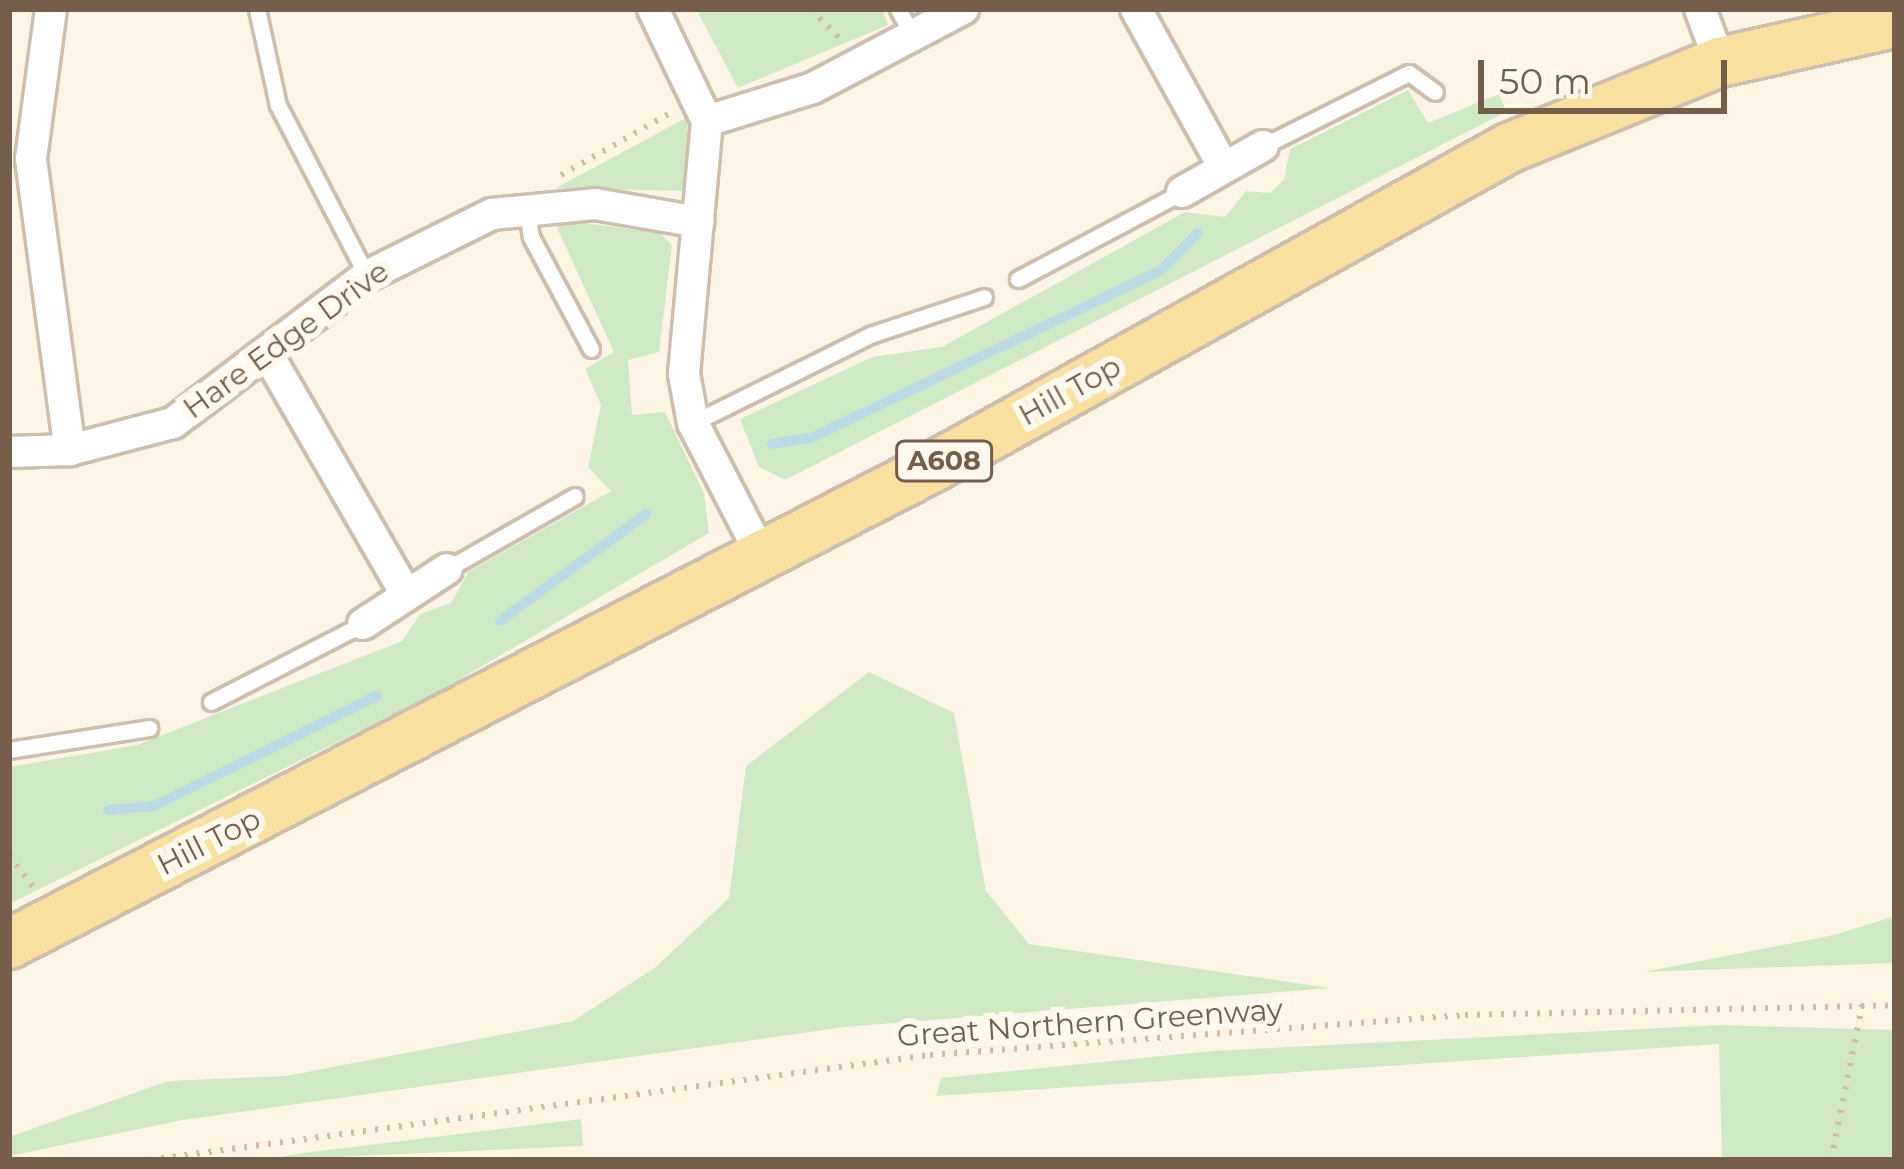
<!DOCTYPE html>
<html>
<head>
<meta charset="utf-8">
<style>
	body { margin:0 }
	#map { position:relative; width:1904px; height:1169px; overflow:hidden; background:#fcf5e6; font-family:Montserrat,sans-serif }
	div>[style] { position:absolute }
	.green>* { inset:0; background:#d0e9c5 }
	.stream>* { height:10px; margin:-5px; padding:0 5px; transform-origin:5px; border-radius:5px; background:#bbdae5 }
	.path>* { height:6px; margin-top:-3px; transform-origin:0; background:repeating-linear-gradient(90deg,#d5bba1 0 3px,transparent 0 12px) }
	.roads { filter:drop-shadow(3px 0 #cdbead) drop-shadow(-3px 0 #cdbead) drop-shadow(0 3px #cdbead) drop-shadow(0 -3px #cdbead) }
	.service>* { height:15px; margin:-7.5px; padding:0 7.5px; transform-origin:7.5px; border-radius:7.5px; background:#fff }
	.minor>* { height:30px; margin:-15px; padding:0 15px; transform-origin:15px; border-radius:15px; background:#fff }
	.primary>* { height:48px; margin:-24px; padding:0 24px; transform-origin:24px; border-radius:24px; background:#f8e0a1 }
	span { translate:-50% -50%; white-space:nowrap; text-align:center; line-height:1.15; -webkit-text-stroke:12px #fef9ec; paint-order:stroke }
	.shield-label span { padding:3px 9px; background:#fef9ec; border:3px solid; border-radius:9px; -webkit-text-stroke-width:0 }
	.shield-label { font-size:27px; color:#745e4b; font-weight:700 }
	.street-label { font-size:30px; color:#745e4b }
	.frame { position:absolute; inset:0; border:12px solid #745e4b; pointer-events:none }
	.scale { position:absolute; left:1478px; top:60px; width:249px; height:54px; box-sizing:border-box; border:6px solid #745e4b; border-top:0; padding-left:15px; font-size:36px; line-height:42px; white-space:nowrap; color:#745e4b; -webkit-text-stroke:9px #fef9ec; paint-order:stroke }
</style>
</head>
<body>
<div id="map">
	<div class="green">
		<div style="clip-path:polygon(696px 9px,882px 9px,888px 25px,738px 88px)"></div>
		<div style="clip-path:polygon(1408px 90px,1428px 123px,1499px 94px,1506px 112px,785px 480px,759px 467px,740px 419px,872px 357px,942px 347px,1185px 212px,1225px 217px,1246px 191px,1270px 193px,1284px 180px,1290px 149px)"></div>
		<div style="clip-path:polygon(686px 118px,695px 177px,683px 191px,556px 188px)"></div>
		<div style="clip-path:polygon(553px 219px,660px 233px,672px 245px,659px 352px,628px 360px,632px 415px,665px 412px,704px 493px,709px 533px,433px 695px,9px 904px,9px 767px,137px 745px,402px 641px,420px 614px,451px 603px,468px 572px,611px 491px,588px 467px,601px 405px,585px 369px,614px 352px)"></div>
		<div style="clip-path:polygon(869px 672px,954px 713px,986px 891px,1029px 944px,1330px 988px,845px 1027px,183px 1120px,9px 1156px,9px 1137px,168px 1081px,286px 1076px,573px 1021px,656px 967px,729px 898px,746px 766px)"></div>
		<div style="clip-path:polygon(1895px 916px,1895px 963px,1644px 972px,1834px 935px)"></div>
		<div style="clip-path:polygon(1720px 1025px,1895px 1030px,1895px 1160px,1722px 1160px,1719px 1044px,936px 1096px,941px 1078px,1212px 1051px)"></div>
		<div style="clip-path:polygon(581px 1119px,583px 1146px,263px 1160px,303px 1153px)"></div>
	</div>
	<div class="stream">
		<div style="left:772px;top:444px;width:39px;rotate:-9deg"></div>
		<div style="left:811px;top:438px;width:388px;rotate:-25.6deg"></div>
		<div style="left:1161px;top:270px;width:52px;rotate:-45deg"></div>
		<div style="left:500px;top:621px;width:181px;rotate:-36.2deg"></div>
		<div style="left:108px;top:810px;width:46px;rotate:-5deg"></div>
		<div style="left:154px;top:806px;width:249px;rotate:-26.3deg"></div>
	</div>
	<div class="path">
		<div style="left:811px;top:9px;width:43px;rotate:45.9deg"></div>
		<div style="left:561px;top:175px;width:124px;rotate:-29.5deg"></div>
		<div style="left:9px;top:855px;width:40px;rotate:53deg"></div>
		<div style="left:149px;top:1160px;width:788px;rotate:-7.66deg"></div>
		<div style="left:930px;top:1055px;width:536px;rotate:-4.28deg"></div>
		<div style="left:1465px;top:1015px;width:430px;rotate:-1.3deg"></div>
		<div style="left:1831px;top:1160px;width:158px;rotate:-78.7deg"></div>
	</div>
	<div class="roads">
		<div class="service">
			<div style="left:257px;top:9px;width:98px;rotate:77.7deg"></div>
			<div style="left:278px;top:105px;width:193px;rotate:62.5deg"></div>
			<div style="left:898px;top:9px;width:31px;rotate:61deg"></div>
			<div style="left:1263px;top:146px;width:163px;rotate:-26.6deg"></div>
			<div style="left:1409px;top:73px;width:32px;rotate:36deg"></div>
			<div style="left:526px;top:206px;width:31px;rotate:81deg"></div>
			<div style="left:531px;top:237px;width:127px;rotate:61.8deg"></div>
			<div style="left:1018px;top:279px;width:186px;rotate:-27.9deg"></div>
			<div style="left:693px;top:423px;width:198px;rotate:-26.4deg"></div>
			<div style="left:870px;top:335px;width:120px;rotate:-18.4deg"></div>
			<div style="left:447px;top:569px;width:147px;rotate:-29.7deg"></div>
			<div style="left:211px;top:702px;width:171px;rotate:-27.2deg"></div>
			<div style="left:9px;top:750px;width:142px;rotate:-8.9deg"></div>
		</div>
		<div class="minor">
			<div style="left:51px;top:9px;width:151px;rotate:97.6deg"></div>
			<div style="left:31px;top:159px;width:294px;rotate:82.4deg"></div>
			<div style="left:653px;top:9px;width:124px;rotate:64.3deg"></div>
			<div style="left:707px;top:121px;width:254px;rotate:95.2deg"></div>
			<div style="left:684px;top:374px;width:50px;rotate:79.6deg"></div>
			<div style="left:693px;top:423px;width:150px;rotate:62.6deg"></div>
			<div style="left:1136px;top:9px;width:179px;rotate:61deg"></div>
			<div style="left:1700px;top:9px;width:57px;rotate:69.3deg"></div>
			<div style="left:707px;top:121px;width:111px;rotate:-17.3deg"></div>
			<div style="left:813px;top:88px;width:170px;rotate:-27.8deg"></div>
			<div style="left:1182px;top:192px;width:93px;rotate:-29.6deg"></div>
			<div style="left:268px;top:355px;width:272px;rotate:60deg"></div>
			<div style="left:9px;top:452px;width:61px;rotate:-1.9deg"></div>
			<div style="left:70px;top:450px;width:106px;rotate:-14.7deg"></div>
			<div style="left:173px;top:423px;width:243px;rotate:-37.2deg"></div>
			<div style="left:367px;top:276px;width:140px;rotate:-26.4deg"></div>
			<div style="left:492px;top:214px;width:103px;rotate:-5.5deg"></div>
			<div style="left:595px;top:204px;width:105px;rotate:9.9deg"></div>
			<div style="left:363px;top:624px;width:100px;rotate:-33.2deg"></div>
		</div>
		<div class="primary">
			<div style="left:9px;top:944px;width:1042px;rotate:-27.3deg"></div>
			<div style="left:935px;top:466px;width:656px;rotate:-28.99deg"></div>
			<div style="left:1509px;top:148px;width:228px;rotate:-22.2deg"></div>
			<div style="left:1720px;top:62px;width:179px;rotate:-12.6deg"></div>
		</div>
	</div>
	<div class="shield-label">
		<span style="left:944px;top:461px">A608</span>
	</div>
	<div class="street-label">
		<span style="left:286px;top:340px;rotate:-36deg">Hare Edge Drive</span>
		<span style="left:1070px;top:391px;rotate:-29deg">Hill Top</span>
		<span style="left:209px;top:842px;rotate:-27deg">Hill Top</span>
		<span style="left:1090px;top:1023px;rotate:-4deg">Great Northern Greenway</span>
	</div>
	<div class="frame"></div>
	<div class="scale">50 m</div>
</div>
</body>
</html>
